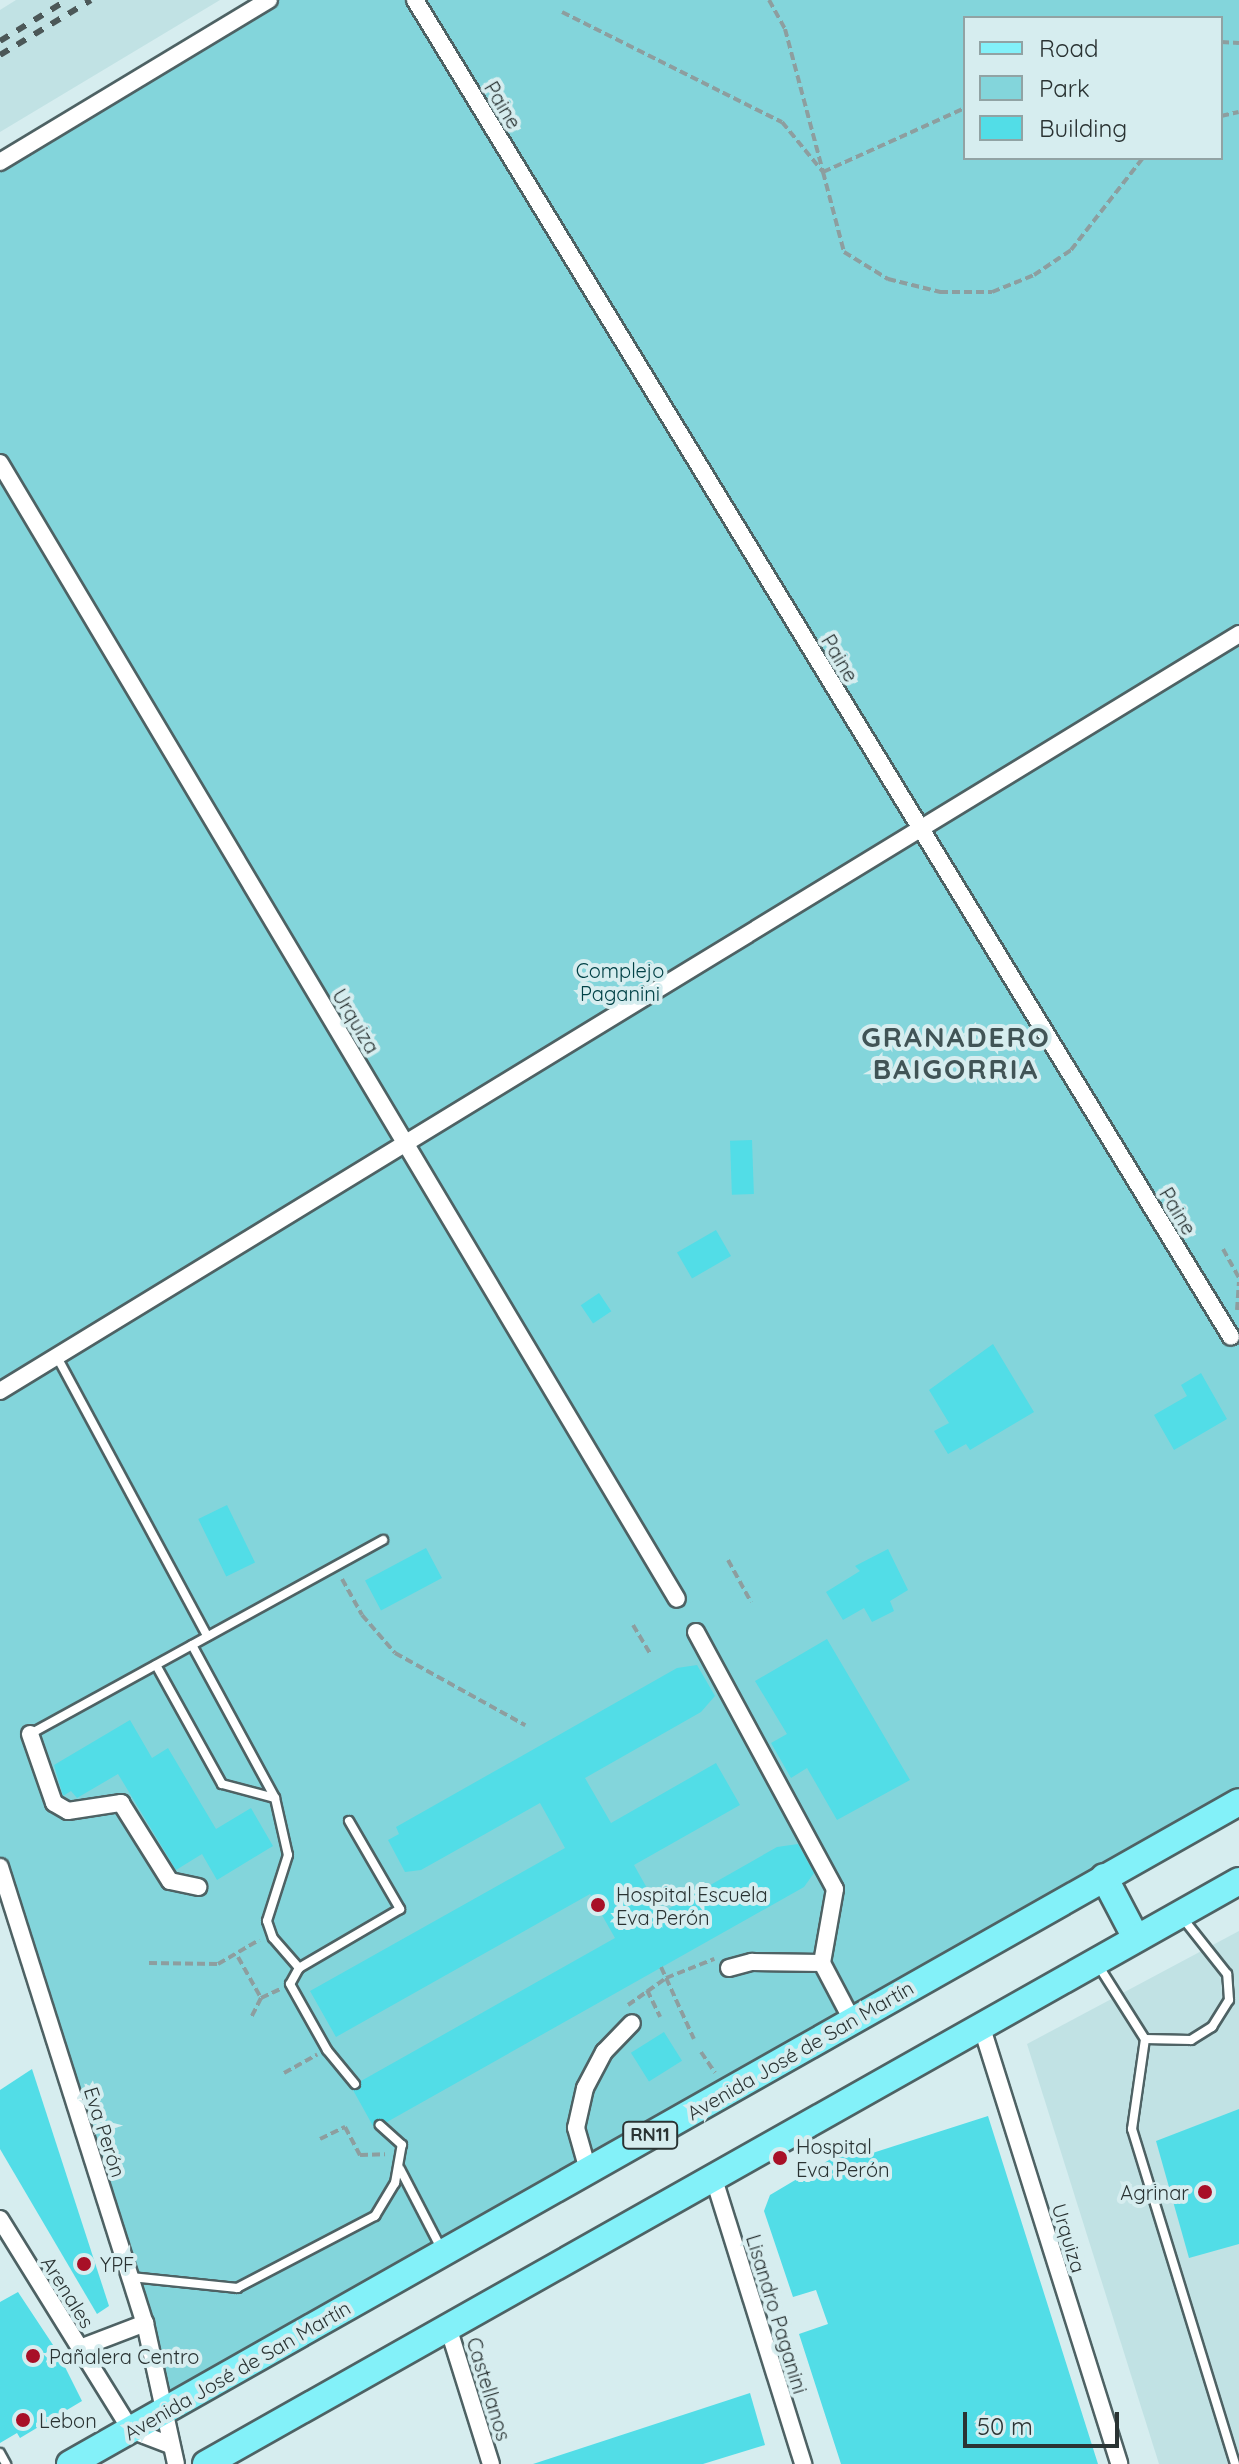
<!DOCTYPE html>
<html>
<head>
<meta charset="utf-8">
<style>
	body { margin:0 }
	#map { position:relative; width:1239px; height:2464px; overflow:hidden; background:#d6edef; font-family:Quicksand,sans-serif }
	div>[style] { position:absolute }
	.built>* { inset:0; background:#c1e2e4 }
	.green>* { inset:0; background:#83d5db }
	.building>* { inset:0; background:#52dde7; transform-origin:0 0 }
	.path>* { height:4px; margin-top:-2px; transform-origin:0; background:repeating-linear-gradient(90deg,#8d9e9f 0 8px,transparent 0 12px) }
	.roads { filter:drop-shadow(2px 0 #4e6264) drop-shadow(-2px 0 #4e6264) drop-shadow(0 2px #4e6264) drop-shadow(0 -2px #4e6264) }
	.lane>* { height:8px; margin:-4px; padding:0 4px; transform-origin:4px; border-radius:4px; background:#fff }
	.street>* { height:16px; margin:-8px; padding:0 8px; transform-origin:8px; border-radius:8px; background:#fff }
	.primary>* { height:26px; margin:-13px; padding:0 13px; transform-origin:13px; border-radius:13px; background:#83f1f9 }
	.rail>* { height:6px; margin-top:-3px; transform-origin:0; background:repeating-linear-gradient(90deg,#4c5858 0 10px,transparent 0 20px) }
	.dots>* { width:22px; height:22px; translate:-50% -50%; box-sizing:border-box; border:4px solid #d6edef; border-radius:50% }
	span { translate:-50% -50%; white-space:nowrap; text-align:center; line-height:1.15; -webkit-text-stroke:8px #d6edef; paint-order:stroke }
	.shield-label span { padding:2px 6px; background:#d6edef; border:2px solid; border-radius:6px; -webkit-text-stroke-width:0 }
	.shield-label { font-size:18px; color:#2a3333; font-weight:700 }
	.street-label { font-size:20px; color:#2a3333 }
	.park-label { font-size:20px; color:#004146 }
	.poi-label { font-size:20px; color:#2a3333 }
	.left { translate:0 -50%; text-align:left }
	.right { translate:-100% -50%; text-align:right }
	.district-label { font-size:28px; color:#415456; font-weight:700; letter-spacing:2px }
	.legend { position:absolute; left:963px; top:16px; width:260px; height:144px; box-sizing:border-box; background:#d6edef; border:2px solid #91a3a4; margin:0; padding:10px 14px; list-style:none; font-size:24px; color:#2a3333 }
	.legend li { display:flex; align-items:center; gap:16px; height:40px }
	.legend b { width:40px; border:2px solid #91a3a4 }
	.scale { position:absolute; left:963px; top:2412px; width:156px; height:36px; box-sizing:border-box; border:4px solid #2a3333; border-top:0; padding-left:10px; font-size:24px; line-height:28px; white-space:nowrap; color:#2a3333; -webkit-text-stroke:6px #d6edef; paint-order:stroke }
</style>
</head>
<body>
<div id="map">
	<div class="built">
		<div style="clip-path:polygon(16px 0,220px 0,0 132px,0 10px)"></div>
		<div style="clip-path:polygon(1239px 1931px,1239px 2464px,1159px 2464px,1027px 2044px)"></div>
	</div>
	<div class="green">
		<div style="clip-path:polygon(evenodd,269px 0,1239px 0,1239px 1802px,163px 2412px,0 1867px,0 162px,269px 0,965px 18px,1221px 18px,1221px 158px,965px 158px,965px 18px)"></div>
	</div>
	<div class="building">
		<div style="left:752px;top:1140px;width:54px;height:22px;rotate:88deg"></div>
		<div style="left:716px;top:1230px;width:30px;height:45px;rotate:60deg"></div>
		<div style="left:599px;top:1293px;width:22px;height:22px;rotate:56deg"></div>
		<div style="clip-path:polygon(993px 1344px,1034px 1412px,970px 1450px,966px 1444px,948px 1454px,934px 1431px,949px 1423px,929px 1390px)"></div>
		<div style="clip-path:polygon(1201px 1373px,1227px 1419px,1174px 1450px,1154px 1415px,1187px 1396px,1181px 1385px)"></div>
		<div style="left:227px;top:1505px;width:64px;height:32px;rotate:64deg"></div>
		<div style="left:426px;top:1548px;width:34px;height:69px;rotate:62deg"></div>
		<div style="clip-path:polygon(888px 1549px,908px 1590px,890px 1601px,894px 1611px,872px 1622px,864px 1608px,843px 1620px,826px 1592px,860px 1571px,855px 1566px)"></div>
		<div style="clip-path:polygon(827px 1639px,910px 1780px,837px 1820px,807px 1768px,791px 1778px,771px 1743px,787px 1734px,755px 1681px)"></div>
		<div style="clip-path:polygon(697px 1665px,715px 1696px,701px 1712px,585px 1778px,611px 1823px,716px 1763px,740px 1805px,634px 1865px,661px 1913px,777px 1847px,798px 1844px,814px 1873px,804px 1887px,387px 2122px,377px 2119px,373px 2126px,353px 2090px,360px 2089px,361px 2081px,615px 1938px,590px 1894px,336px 2037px,310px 1991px,565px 1848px,540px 1803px,421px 1870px,405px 1872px,388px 1840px,399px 1834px,396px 1827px,677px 1668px)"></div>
		<div style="clip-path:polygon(130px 1720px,152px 1758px,168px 1748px,216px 1829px,251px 1808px,273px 1846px,217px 1880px,202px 1854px,176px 1870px,118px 1774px,77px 1798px,71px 1791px,63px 1796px,54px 1765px)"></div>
		<div style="left:664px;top:2032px;width:34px;height:39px;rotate:58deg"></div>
		<div style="clip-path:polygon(32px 2069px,109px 2306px,97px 2314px,0 2149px,0 2090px)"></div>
		<div style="clip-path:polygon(1239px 2109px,1239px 2244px,1189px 2258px,1156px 2141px)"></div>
		<div style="clip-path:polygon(988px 2116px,1098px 2464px,841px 2464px,799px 2334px,828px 2324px,816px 2290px,793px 2297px,764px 2211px,770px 2195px,856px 2144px,860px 2157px)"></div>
		<div style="clip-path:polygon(18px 2292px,57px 2351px,82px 2401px,20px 2438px,17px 2433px,0 2443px,0 2302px)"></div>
		<div style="clip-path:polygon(750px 2393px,765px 2445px,703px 2464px,533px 2464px)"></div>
	</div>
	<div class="path">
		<div style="left:769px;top:0;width:33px;rotate:61deg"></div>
		<div style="left:785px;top:29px;width:148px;rotate:75.1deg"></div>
		<div style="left:823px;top:172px;width:156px;rotate:-24.3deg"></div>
		<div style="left:562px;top:12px;width:246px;rotate:26.6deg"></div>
		<div style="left:782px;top:122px;width:65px;rotate:50.6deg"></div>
		<div style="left:823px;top:172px;width:83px;rotate:75.3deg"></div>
		<div style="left:844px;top:252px;width:52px;rotate:31.5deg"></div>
		<div style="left:888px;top:279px;width:54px;rotate:14deg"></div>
		<div style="left:940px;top:292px;width:52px"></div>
		<div style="left:992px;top:292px;width:45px;rotate:-22deg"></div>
		<div style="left:1034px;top:275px;width:45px;rotate:-34deg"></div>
		<div style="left:1071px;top:250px;width:117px;rotate:-52deg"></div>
		<div style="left:1221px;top:42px;width:18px;rotate:3deg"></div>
		<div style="left:1221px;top:116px;width:18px;rotate:-13deg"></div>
		<div style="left:1223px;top:1249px;width:33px;rotate:61deg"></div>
		<div style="left:1237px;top:1310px;width:28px;rotate:-86deg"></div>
		<div style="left:728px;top:1560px;width:48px;rotate:61.3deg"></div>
		<div style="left:342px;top:1579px;width:41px;rotate:60.9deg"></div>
		<div style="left:362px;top:1615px;width:50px;rotate:49deg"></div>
		<div style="left:395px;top:1653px;width:149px;rotate:29deg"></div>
		<div style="left:633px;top:1625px;width:35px;rotate:59deg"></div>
		<div style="left:238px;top:1957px;width:47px;rotate:60.7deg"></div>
		<div style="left:261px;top:1998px;width:22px;rotate:117deg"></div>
		<div style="left:149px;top:1963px;width:69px;rotate:0.8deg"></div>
		<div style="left:218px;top:1964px;width:48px;rotate:-30.3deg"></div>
		<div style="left:661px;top:1967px;width:79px;rotate:65.4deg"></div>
		<div style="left:647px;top:1990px;width:30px;rotate:64deg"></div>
		<div style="left:261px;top:1998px;width:21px;rotate:-25deg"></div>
		<div style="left:628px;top:2005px;width:47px;rotate:-35.4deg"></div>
		<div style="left:666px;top:1978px;width:52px;rotate:-21.6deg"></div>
		<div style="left:701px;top:2052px;width:25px;rotate:56deg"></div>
		<div style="left:284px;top:2073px;width:38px;rotate:-29deg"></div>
		<div style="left:320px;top:2139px;width:28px;rotate:-26deg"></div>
		<div style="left:345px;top:2127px;width:32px;rotate:62deg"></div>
		<div style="left:360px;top:2155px;width:25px;rotate:-2deg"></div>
	</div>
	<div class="roads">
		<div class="lane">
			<div style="left:57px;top:1357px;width:317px;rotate:61.7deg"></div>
			<div style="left:192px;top:1645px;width:174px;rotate:61.5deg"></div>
			<div style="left:275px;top:1798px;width:58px;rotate:77.2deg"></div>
			<div style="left:288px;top:1855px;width:69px;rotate:107.7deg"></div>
			<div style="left:267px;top:1921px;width:18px;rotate:71deg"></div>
			<div style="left:273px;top:1938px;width:40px;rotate:49deg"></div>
			<div style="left:156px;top:1665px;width:136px;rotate:61deg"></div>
			<div style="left:222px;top:1784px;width:55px;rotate:14.8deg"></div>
			<div style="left:30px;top:1734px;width:403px;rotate:-28.8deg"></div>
			<div style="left:349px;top:1821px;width:102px;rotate:59.9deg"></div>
			<div style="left:400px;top:1909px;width:117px;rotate:149.7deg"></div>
			<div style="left:299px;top:1968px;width:18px;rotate:119deg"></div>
			<div style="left:290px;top:1984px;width:76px;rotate:60.7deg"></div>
			<div style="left:327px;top:2050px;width:44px;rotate:50.5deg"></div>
			<div style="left:1098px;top:1965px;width:88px;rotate:57.6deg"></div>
			<div style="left:1145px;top:2039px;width:46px;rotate:1.2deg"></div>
			<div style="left:1191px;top:2040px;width:25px;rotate:-32deg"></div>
			<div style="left:1212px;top:2027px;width:32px;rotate:-58deg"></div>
			<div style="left:1229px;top:2000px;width:26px;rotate:-94deg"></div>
			<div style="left:1227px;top:1974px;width:74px;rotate:-128.4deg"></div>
			<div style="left:1145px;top:2039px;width:91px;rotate:98.2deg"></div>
			<div style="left:1132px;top:2129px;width:350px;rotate:72.9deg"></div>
			<div style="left:400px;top:2169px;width:91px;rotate:62.6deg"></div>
			<div style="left:131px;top:2277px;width:107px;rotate:5.9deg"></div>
			<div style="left:237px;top:2288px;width:156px;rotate:-27.6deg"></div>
			<div style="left:375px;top:2216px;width:39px;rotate:-59deg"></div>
			<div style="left:395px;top:2183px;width:39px;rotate:-80deg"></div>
			<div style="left:402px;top:2145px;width:30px;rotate:-138deg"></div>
			<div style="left:0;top:2453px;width:13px;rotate:61deg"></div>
		</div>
		<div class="street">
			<div style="left:415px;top:0;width:1566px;rotate:58.6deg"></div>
			<div style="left:0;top:162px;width:314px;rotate:-31.1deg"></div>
			<div style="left:0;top:463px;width:1322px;rotate:59.21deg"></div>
			<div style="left:0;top:1391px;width:1452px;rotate:-31.42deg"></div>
			<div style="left:696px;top:1632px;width:292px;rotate:61.6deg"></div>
			<div style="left:835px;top:1889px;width:75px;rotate:100deg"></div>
			<div style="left:30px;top:1734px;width:73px;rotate:70.8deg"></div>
			<div style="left:54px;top:1803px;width:16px;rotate:30deg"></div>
			<div style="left:68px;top:1811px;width:54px;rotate:-8.6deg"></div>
			<div style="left:121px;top:1803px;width:92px;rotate:57.9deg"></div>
			<div style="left:170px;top:1881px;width:29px;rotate:12deg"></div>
			<div style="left:0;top:1867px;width:478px;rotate:72.4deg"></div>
			<div style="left:145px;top:2323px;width:144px;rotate:77.6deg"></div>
			<div style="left:729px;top:1968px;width:24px;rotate:-15deg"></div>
			<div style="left:752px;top:1962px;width:70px;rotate:0.8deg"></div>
			<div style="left:822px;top:1963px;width:64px;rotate:62.2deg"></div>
			<div style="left:981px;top:2025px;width:460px;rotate:72.5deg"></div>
			<div style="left:588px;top:2170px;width:44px;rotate:-105.9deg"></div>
			<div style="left:576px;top:2128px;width:41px;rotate:-77.3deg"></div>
			<div style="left:585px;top:2088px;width:41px;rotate:-62.2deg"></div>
			<div style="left:604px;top:2052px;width:40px;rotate:-46deg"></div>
			<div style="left:713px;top:2176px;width:302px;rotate:72.6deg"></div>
			<div style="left:0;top:2219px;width:248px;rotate:58.2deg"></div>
			<div style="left:131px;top:2430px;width:42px;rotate:21deg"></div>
			<div style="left:448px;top:2327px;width:144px;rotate:72.6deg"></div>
			<div style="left:80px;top:2348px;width:70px;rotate:-21deg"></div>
		</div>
		<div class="primary">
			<div style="left:1104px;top:1877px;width:69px;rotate:62.3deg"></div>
			<div style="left:70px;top:2464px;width:1343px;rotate:-29.52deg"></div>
			<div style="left:206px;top:2464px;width:1186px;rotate:-29.44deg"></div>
		</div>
	</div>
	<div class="rail">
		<div style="left:0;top:41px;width:79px;rotate:-31.5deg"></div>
		<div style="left:0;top:55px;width:106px;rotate:-31.1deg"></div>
	</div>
	<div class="dots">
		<div style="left:598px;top:1905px;background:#a81027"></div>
		<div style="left:780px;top:2158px;background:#a81027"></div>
		<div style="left:1205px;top:2192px;background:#a81027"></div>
		<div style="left:84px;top:2264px;background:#a81027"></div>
		<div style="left:33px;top:2356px;background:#a81027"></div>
		<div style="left:23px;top:2420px;background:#a81027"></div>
	</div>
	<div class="shield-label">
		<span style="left:650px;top:2135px">RN11</span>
	</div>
	<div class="street-label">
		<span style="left:503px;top:105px;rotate:59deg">Paine</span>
		<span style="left:840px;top:658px;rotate:59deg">Paine</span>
		<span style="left:356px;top:1021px;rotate:59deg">Urquiza</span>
		<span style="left:1178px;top:1211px;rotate:59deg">Paine</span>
		<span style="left:800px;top:2050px;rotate:-30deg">Avenida José de San Martín</span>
		<span style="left:105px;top:2132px;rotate:72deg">Eva Perón</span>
		<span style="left:1069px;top:2238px;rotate:73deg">Urquiza</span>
		<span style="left:68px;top:2292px;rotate:58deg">Arenales</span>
		<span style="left:777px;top:2314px;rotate:73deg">Lisandro Paganini</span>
		<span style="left:237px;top:2370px;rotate:-30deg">Avenida José de San Martín</span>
		<span style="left:489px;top:2389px;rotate:73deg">Castellanos</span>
	</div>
	<div class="park-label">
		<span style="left:620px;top:982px">Complejo<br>Paganini</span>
	</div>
	<div class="poi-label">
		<span class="left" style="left:616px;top:1906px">Hospital Escuela<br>Eva Perón</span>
		<span class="left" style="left:796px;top:2158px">Hospital<br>Eva Perón</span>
		<span class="right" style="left:1189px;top:2192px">Agrinar</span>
		<span class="left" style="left:100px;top:2264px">YPF</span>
		<span class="left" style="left:49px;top:2356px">Pañalera Centro</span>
		<span class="left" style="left:39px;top:2420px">Lebon</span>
	</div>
	<div class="district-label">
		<span style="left:956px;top:1053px">GRANADERO<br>BAIGORRIA</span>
	</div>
	<ul class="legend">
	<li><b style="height:10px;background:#83f1f9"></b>Road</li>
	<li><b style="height:22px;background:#83d5db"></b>Park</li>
	<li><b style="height:22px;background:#52dde7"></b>Building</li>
	</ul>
	<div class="scale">50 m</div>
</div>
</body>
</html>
